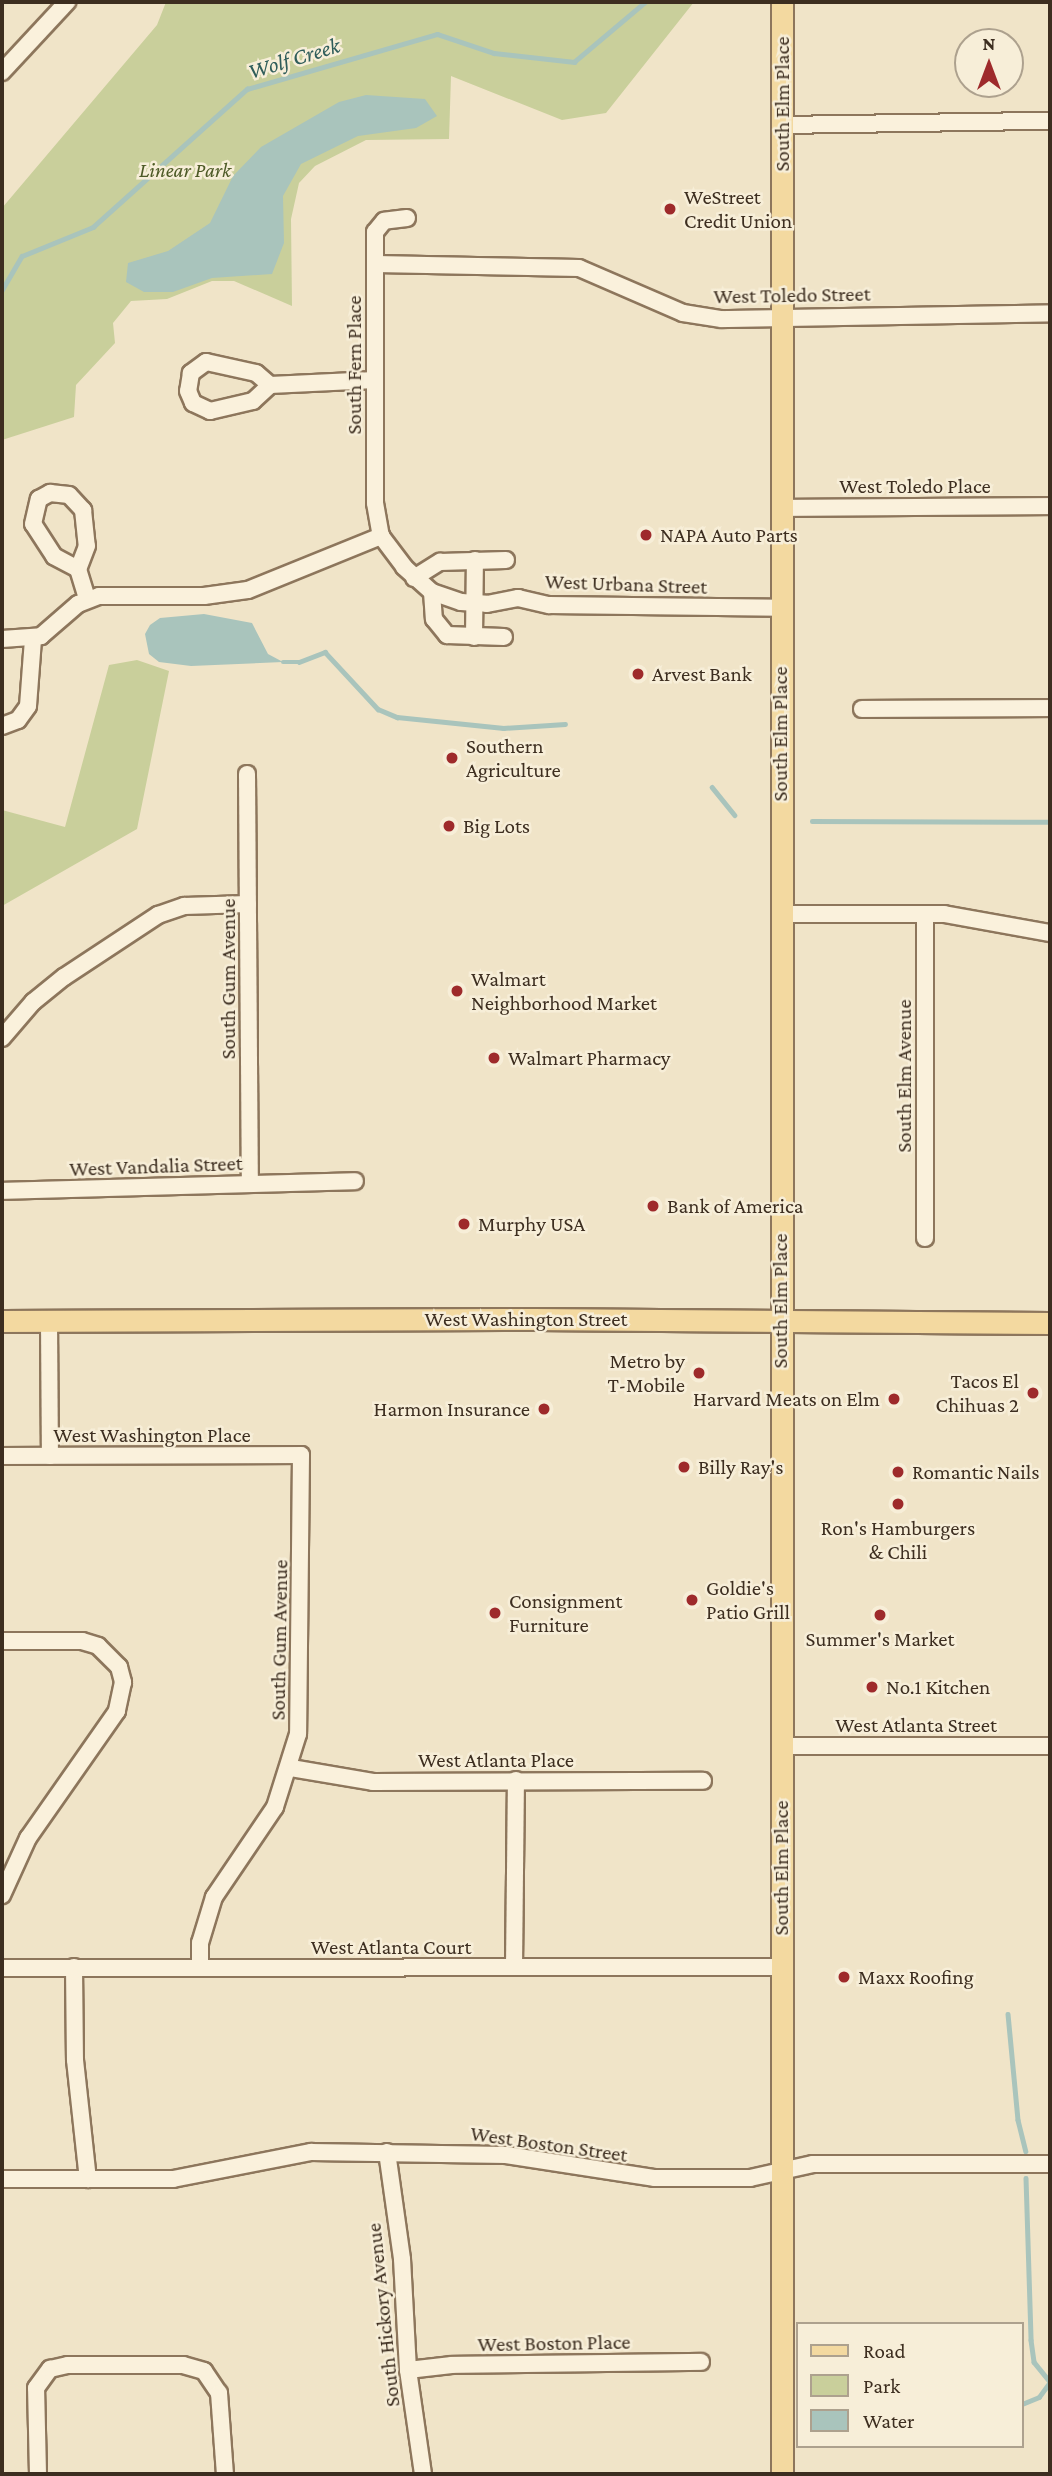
<!DOCTYPE html>
<html>
<head>
<meta charset="utf-8">
<style>
	body { margin:0 }
	#map { position:relative; width:1052px; height:2476px; overflow:hidden; background:#f0e4c8; font-family:"Crimson Pro",serif }
	div>[style] { position:absolute }
	.green>* { inset:0; background:#c9cf9b }
	.water>* { inset:0; background:#a9c4bc }
	.stream>* { height:4.5px; margin:-2.25px; padding:0 2.25px; transform-origin:2.25px; border-radius:2.25px; background:#a9c4bc }
	.roads { filter:drop-shadow(2px 0 #8d765c) drop-shadow(-2px 0 #8d765c) drop-shadow(0 2px #8d765c) drop-shadow(0 -2px #8d765c) }
	.minor>* { height:16px; margin:-8px; padding:0 8px; transform-origin:8px; border-radius:8px; background:#faf1dc }
	.major>* { height:21px; margin:-10.5px; padding:0 10.5px; transform-origin:10.5px; border-radius:10.5px; background:#f3d9a0 }
	.dots>* { width:19px; height:19px; translate:-50% -50%; box-sizing:border-box; border:4px solid #f7eed8; border-radius:50% }
	span { translate:-50% -50%; white-space:nowrap; text-align:center; line-height:1.15; -webkit-text-stroke:5px #f7eed8; paint-order:stroke }
	.street-label { font-size:21px; color:#3d2e20 }
	.park-label { font-size:21px; color:#4d5a26; font-style:italic }
	.poi-label { font-size:21px; color:#3d2e20 }
	.left { translate:0 -50%; text-align:left }
	.right { translate:-100% -50%; text-align:right }
	.water-label { font-size:23px; color:#2f5d5a; font-style:italic }
	.frame { position:absolute; inset:0; border:4px solid #3d2e20; pointer-events:none }
	.legend { position:absolute; left:796px; top:2322px; width:228px; height:126px; box-sizing:border-box; background:#f7eed8; border:2px solid #ada18e; margin:0; padding:9px 12px; list-style:none; font-size:21px; color:#3d2e20 }
	.legend li { display:flex; align-items:center; gap:14px; height:35px }
	.legend b { width:35px; border:2px solid #ada18e }
	.north { position:absolute; left:954px; top:28px; width:70px; height:70px; box-sizing:border-box; background:#f7eed8; border:2px solid #ada18e; border-radius:50%; rotate:0deg; font-size:19px; font-weight:700; line-height:28px; text-align:center; color:#3d2e20 }
	.north::after { content:''; display:block; margin:auto; width:24px; height:32px; background:#9e2a2b; clip-path:polygon(50% 0,100% 100%,50% 72%,0 100%) }
</style>
</head>
<body>
<div id="map">
	<div class="green">
		<div style="clip-path:polygon(166px 2px,694px 2px,606px 113px,562px 120px,451px 76px,449px 139px,366px 140px,315px 166px,299px 183px,291px 219px,292px 306px,234px 281px,212px 281px,167px 299px,131px 301px,113px 323px,115px 343px,76px 385px,74px 417px,2px 440px,2px 208px,157px 25px)"></div>
		<div style="clip-path:polygon(137px 660px,169px 671px,137px 829px,2px 906px,2px 810px,65px 827px,109px 665px)"></div>
	</div>
	<div class="water">
		<div style="clip-path:polygon(366px 95px,425px 99px,437px 116px,416px 128px,358px 136px,301px 164px,283px 196px,284px 243px,272px 274px,212px 278px,173px 292px,144px 292px,126px 282px,128px 263px,168px 251px,210px 223px,233px 176px,261px 147px,339px 102px)"></div>
		<div style="clip-path:polygon(204px 614px,252px 623px,268px 654px,283px 662px,191px 666px,159px 662px,149px 654px,145px 634px,150px 625px,160px 618px)"></div>
	</div>
	<div class="stream">
		<div style="left:2px;top:290px;width:39px;rotate:-60deg"></div>
		<div style="left:22px;top:256px;width:77px;rotate:-22.2deg"></div>
		<div style="left:93px;top:227px;width:207px;rotate:-41.9deg"></div>
		<div style="left:247px;top:89px;width:198px;rotate:-16.1deg"></div>
		<div style="left:437px;top:34px;width:60px;rotate:18.4deg"></div>
		<div style="left:494px;top:53px;width:81px;rotate:6.4deg"></div>
		<div style="left:574px;top:62px;width:93px;rotate:-40.2deg"></div>
		<div style="left:283px;top:662px;width:16px"></div>
		<div style="left:299px;top:662px;width:28px;rotate:-21deg"></div>
		<div style="left:325px;top:652px;width:78px;rotate:47.1deg"></div>
		<div style="left:378px;top:709px;width:21px;rotate:23deg"></div>
		<div style="left:397px;top:717px;width:107px;rotate:5.9deg"></div>
		<div style="left:503px;top:728px;width:62px;rotate:-3.7deg"></div>
		<div style="left:712px;top:787px;width:36px;rotate:51deg"></div>
		<div style="left:812px;top:821px;width:238px;rotate:0.2deg"></div>
		<div style="left:1008px;top:2014px;width:106px;rotate:84.6deg"></div>
		<div style="left:1018px;top:2120px;width:32px;rotate:76deg"></div>
		<div style="left:1026px;top:2178px;width:162px;rotate:88.2deg"></div>
		<div style="left:1031px;top:2340px;width:22px;rotate:82deg"></div>
		<div style="left:1034px;top:2362px;width:26px;rotate:51deg"></div>
		<div style="left:1022px;top:2404px;width:18px;rotate:-22deg"></div>
		<div style="left:1039px;top:2397px;width:19px;rotate:-54deg"></div>
	</div>
	<div class="roads">
		<div class="minor">
			<div style="left:2px;top:72px;width:96px;rotate:-47.1deg"></div>
			<div style="left:781px;top:125px;width:269px;rotate:-0.9deg"></div>
			<div style="left:407px;top:218px;width:23px;rotate:173deg"></div>
			<div style="left:384px;top:221px;width:14px;rotate:129deg"></div>
			<div style="left:375px;top:232px;width:271px;rotate:90deg"></div>
			<div style="left:375px;top:503px;width:34px;rotate:80deg"></div>
			<div style="left:381px;top:536px;width:39px;rotate:53deg"></div>
			<div style="left:404px;top:567px;width:38px;rotate:42deg"></div>
			<div style="left:432px;top:592px;width:31px;rotate:19deg"></div>
			<div style="left:461px;top:602px;width:26px;rotate:4deg"></div>
			<div style="left:487px;top:604px;width:32px;rotate:-11deg"></div>
			<div style="left:518px;top:598px;width:32px;rotate:13deg"></div>
			<div style="left:549px;top:605px;width:231px;rotate:0.7deg"></div>
			<div style="left:376px;top:264px;width:203px;rotate:1.1deg"></div>
			<div style="left:579px;top:268px;width:113px;rotate:23.4deg"></div>
			<div style="left:683px;top:313px;width:39px;rotate:9deg"></div>
			<div style="left:722px;top:319px;width:328px;rotate:-1deg"></div>
			<div style="left:270px;top:385px;width:18px;rotate:-139deg"></div>
			<div style="left:256px;top:373px;width:51px;rotate:-167.6deg"></div>
			<div style="left:206px;top:362px;width:19px;rotate:144deg"></div>
			<div style="left:191px;top:373px;width:18px;rotate:99deg"></div>
			<div style="left:188px;top:391px;width:13px;rotate:67deg"></div>
			<div style="left:193px;top:403px;width:19px;rotate:25deg"></div>
			<div style="left:210px;top:411px;width:44px;rotate:-13.1deg"></div>
			<div style="left:253px;top:401px;width:23px;rotate:-43deg"></div>
			<div style="left:270px;top:385px;width:105px;rotate:-2.7deg"></div>
			<div style="left:780px;top:508px;width:270px;rotate:-0.4deg"></div>
			<div style="left:78px;top:569px;width:27px;rotate:-152deg"></div>
			<div style="left:54px;top:556px;width:38px;rotate:-123deg"></div>
			<div style="left:33px;top:524px;width:26px;rotate:-77deg"></div>
			<div style="left:39px;top:499px;width:13px;rotate:-29deg"></div>
			<div style="left:50px;top:493px;width:19px;rotate:6deg"></div>
			<div style="left:69px;top:495px;width:21px;rotate:47deg"></div>
			<div style="left:83px;top:510px;width:36px;rotate:84deg"></div>
			<div style="left:87px;top:546px;width:25px;rotate:111deg"></div>
			<div style="left:78px;top:569px;width:31px;rotate:73deg"></div>
			<div style="left:414px;top:578px;width:31px;rotate:-32deg"></div>
			<div style="left:440px;top:562px;width:66px;rotate:-1.7deg"></div>
			<div style="left:432px;top:592px;width:27px;rotate:86deg"></div>
			<div style="left:434px;top:619px;width:21px;rotate:51deg"></div>
			<div style="left:447px;top:635px;width:57px;rotate:2deg"></div>
			<div style="left:474px;top:637px;width:77px;rotate:-89.3deg"></div>
			<div style="left:2px;top:639px;width:39px;rotate:-4deg"></div>
			<div style="left:41px;top:636px;width:49px;rotate:-40.9deg"></div>
			<div style="left:78px;top:604px;width:22px;rotate:-21deg"></div>
			<div style="left:99px;top:596px;width:105px"></div>
			<div style="left:204px;top:596px;width:44px;rotate:-7.8deg"></div>
			<div style="left:248px;top:590px;width:144px;rotate:-22.1deg"></div>
			<div style="left:862px;top:709px;width:188px;rotate:-0.3deg"></div>
			<div style="left:2px;top:726px;width:17px;rotate:-21deg"></div>
			<div style="left:18px;top:720px;width:17px;rotate:-54deg"></div>
			<div style="left:28px;top:706px;width:66px;rotate:-85.7deg"></div>
			<div style="left:247px;top:774px;width:409px;rotate:89.6deg"></div>
			<div style="left:780px;top:914px;width:164px"></div>
			<div style="left:944px;top:914px;width:108px;rotate:10.2deg"></div>
			<div style="left:2px;top:1038px;width:48px;rotate:-49.3deg"></div>
			<div style="left:33px;top:1002px;width:40px;rotate:-39deg"></div>
			<div style="left:64px;top:977px;width:113px;rotate:-33.4deg"></div>
			<div style="left:158px;top:915px;width:28px;rotate:-19deg"></div>
			<div style="left:184px;top:906px;width:64px;rotate:-1.8deg"></div>
			<div style="left:2px;top:1191px;width:353px;rotate:-1.6deg"></div>
			<div style="left:925px;top:1238px;width:324px;rotate:-90deg"></div>
			<div style="left:49px;top:1321px;width:135px;rotate:89.6deg"></div>
			<div style="left:2px;top:1456px;width:299px;rotate:-0.2deg"></div>
			<div style="left:301px;top:1455px;width:279px;rotate:90.6deg"></div>
			<div style="left:298px;top:1734px;width:77px;rotate:107.5deg"></div>
			<div style="left:275px;top:1807px;width:109px;rotate:124.1deg"></div>
			<div style="left:214px;top:1897px;width:48px;rotate:106.9deg"></div>
			<div style="left:200px;top:1943px;width:25px;rotate:90deg"></div>
			<div style="left:2px;top:1641px;width:80px"></div>
			<div style="left:82px;top:1641px;width:17px;rotate:17deg"></div>
			<div style="left:98px;top:1646px;width:30px;rotate:45deg"></div>
			<div style="left:119px;top:1667px;width:16px;rotate:75deg"></div>
			<div style="left:123px;top:1682px;width:30px;rotate:102deg"></div>
			<div style="left:117px;top:1711px;width:155px;rotate:125deg"></div>
			<div style="left:28px;top:1838px;width:63px;rotate:114.5deg"></div>
			<div style="left:782px;top:1746px;width:268px"></div>
			<div style="left:291px;top:1768px;width:83px;rotate:9.7deg"></div>
			<div style="left:373px;top:1782px;width:330px;rotate:-0.2deg"></div>
			<div style="left:74px;top:1967px;width:93px;rotate:89.4deg"></div>
			<div style="left:75px;top:2060px;width:120px;rotate:83.8deg"></div>
			<div style="left:514px;top:1967px;width:187px;rotate:-89.4deg"></div>
			<div style="left:2px;top:1968px;width:779px;rotate:-0.07deg"></div>
			<div style="left:387px;top:2152px;width:108px;rotate:82deg"></div>
			<div style="left:402px;top:2259px;width:111px;rotate:86.9deg"></div>
			<div style="left:408px;top:2370px;width:105px;rotate:81.8deg"></div>
			<div style="left:2px;top:2179px;width:171px"></div>
			<div style="left:173px;top:2179px;width:141px;rotate:-11.1deg"></div>
			<div style="left:311px;top:2152px;width:195px;rotate:0.9deg"></div>
			<div style="left:506px;top:2155px;width:151px;rotate:8.8deg"></div>
			<div style="left:655px;top:2178px;width:95px"></div>
			<div style="left:750px;top:2178px;width:65px;rotate:-12.5deg"></div>
			<div style="left:813px;top:2164px;width:237px"></div>
			<div style="left:408px;top:2370px;width:44px;rotate:-6.5deg"></div>
			<div style="left:452px;top:2365px;width:249px;rotate:-0.7deg"></div>
			<div style="left:38px;top:2474px;width:86px;rotate:-91.3deg"></div>
			<div style="left:36px;top:2388px;width:24px;rotate:-54deg"></div>
			<div style="left:50px;top:2369px;width:18px;rotate:-13deg"></div>
			<div style="left:68px;top:2365px;width:115px"></div>
			<div style="left:183px;top:2365px;width:22px;rotate:16deg"></div>
			<div style="left:204px;top:2371px;width:27px;rotate:56deg"></div>
			<div style="left:219px;top:2393px;width:81px;rotate:85.8deg"></div>
		</div>
		<div class="major">
			<div style="left:782px;top:2px;width:2472px;rotate:90deg"></div>
			<div style="left:2px;top:1321px;width:531px;rotate:-0.22deg"></div>
			<div style="left:533px;top:1319px;width:517px;rotate:0.44deg"></div>
		</div>
	</div>
	<div class="dots">
		<div style="left:670px;top:209px;background:#9e2a2b"></div>
		<div style="left:646px;top:535px;background:#9e2a2b"></div>
		<div style="left:638px;top:674px;background:#9e2a2b"></div>
		<div style="left:452px;top:758px;background:#9e2a2b"></div>
		<div style="left:449px;top:826px;background:#9e2a2b"></div>
		<div style="left:457px;top:991px;background:#9e2a2b"></div>
		<div style="left:494px;top:1058px;background:#9e2a2b"></div>
		<div style="left:653px;top:1206px;background:#9e2a2b"></div>
		<div style="left:464px;top:1224px;background:#9e2a2b"></div>
		<div style="left:699px;top:1373px;background:#9e2a2b"></div>
		<div style="left:1033px;top:1393px;background:#9e2a2b"></div>
		<div style="left:894px;top:1399px;background:#9e2a2b"></div>
		<div style="left:544px;top:1409px;background:#9e2a2b"></div>
		<div style="left:684px;top:1467px;background:#9e2a2b"></div>
		<div style="left:898px;top:1472px;background:#9e2a2b"></div>
		<div style="left:898px;top:1504px;background:#9e2a2b"></div>
		<div style="left:692px;top:1600px;background:#9e2a2b"></div>
		<div style="left:495px;top:1613px;background:#9e2a2b"></div>
		<div style="left:880px;top:1615px;background:#9e2a2b"></div>
		<div style="left:872px;top:1687px;background:#9e2a2b"></div>
		<div style="left:844px;top:1977px;background:#9e2a2b"></div>
	</div>
	<div class="street-label">
		<span style="left:782px;top:104px;rotate:-90deg">South Elm Place</span>
		<span style="left:792px;top:295px;rotate:-1deg">West Toledo Street</span>
		<span style="left:354px;top:365px;rotate:-90deg">South Fern Place</span>
		<span style="left:915px;top:486px">West Toledo Place</span>
		<span style="left:626px;top:584px;rotate:2deg">West Urbana Street</span>
		<span style="left:780px;top:734px;rotate:-90deg">South Elm Place</span>
		<span style="left:228px;top:979px;rotate:-90deg">South Gum Avenue</span>
		<span style="left:904px;top:1076px;rotate:-90deg">South Elm Avenue</span>
		<span style="left:156px;top:1166px;rotate:-2deg">West Vandalia Street</span>
		<span style="left:780px;top:1301px;rotate:-90deg">South Elm Place</span>
		<span style="left:526px;top:1319px">West Washington Street</span>
		<span style="left:152px;top:1435px">West Washington Place</span>
		<span style="left:279px;top:1640px;rotate:-89deg">South Gum Avenue</span>
		<span style="left:916px;top:1725px">West Atlanta Street</span>
		<span style="left:496px;top:1760px">West Atlanta Place</span>
		<span style="left:781px;top:1868px;rotate:-90deg">South Elm Place</span>
		<span style="left:391px;top:1947px">West Atlanta Court</span>
		<span style="left:549px;top:2144px;rotate:8deg">West Boston Street</span>
		<span style="left:383px;top:2315px;rotate:-96deg">South Hickory Avenue</span>
		<span style="left:554px;top:2343px;rotate:-1deg">West Boston Place</span>
	</div>
	<div class="park-label">
		<span style="left:185px;top:170px">Linear Park</span>
	</div>
	<div class="poi-label">
		<span class="left" style="left:684px;top:209px">WeStreet<br>Credit Union</span>
		<span class="left" style="left:660px;top:535px">NAPA Auto Parts</span>
		<span class="left" style="left:652px;top:674px">Arvest Bank</span>
		<span class="left" style="left:466px;top:758px">Southern<br>Agriculture</span>
		<span class="left" style="left:463px;top:826px">Big Lots</span>
		<span class="left" style="left:471px;top:991px">Walmart<br>Neighborhood Market</span>
		<span class="left" style="left:508px;top:1058px">Walmart Pharmacy</span>
		<span class="left" style="left:667px;top:1206px">Bank of America</span>
		<span class="left" style="left:478px;top:1224px">Murphy USA</span>
		<span class="right" style="left:685px;top:1373px">Metro by<br>T-Mobile</span>
		<span class="right" style="left:1019px;top:1393px">Tacos El<br>Chihuas 2</span>
		<span class="right" style="left:880px;top:1399px">Harvard Meats on Elm</span>
		<span class="right" style="left:530px;top:1409px">Harmon Insurance</span>
		<span class="left" style="left:698px;top:1467px">Billy Ray's</span>
		<span class="left" style="left:912px;top:1472px">Romantic Nails</span>
		<span style="left:898px;top:1540px">Ron's Hamburgers<br>&amp; Chili</span>
		<span class="left" style="left:706px;top:1600px">Goldie's<br>Patio Grill</span>
		<span class="left" style="left:509px;top:1613px">Consignment<br>Furniture</span>
		<span style="left:880px;top:1639px">Summer's Market</span>
		<span class="left" style="left:886px;top:1687px">No.1 Kitchen</span>
		<span class="left" style="left:858px;top:1977px">Maxx Roofing</span>
	</div>
	<div class="water-label">
		<span style="left:294px;top:58px;rotate:-17deg">Wolf Creek</span>
	</div>
	<div class="frame"></div>
	<ul class="legend">
	<li><b style="height:9px;background:#f3d9a0"></b>Road</li>
	<li><b style="height:19px;background:#c9cf9b"></b>Park</li>
	<li><b style="height:19px;background:#a9c4bc"></b>Water</li>
	</ul>
	<div class="north">N</div>
</div>
</body>
</html>
